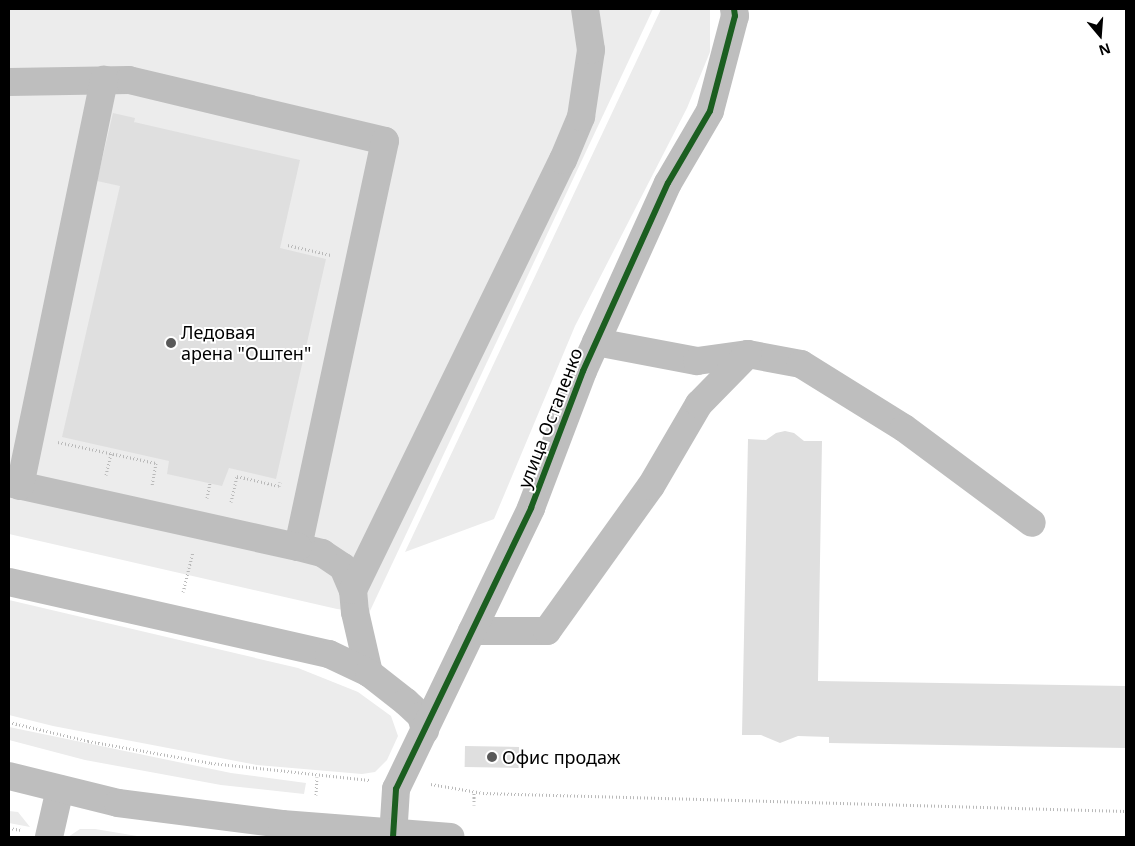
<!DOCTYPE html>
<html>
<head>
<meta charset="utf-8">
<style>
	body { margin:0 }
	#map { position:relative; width:1135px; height:846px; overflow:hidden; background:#fff; font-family:"Noto Sans",sans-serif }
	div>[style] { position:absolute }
	.green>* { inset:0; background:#ececec }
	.building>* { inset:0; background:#dfdfdf; transform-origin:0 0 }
	.path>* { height:3px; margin-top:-1.5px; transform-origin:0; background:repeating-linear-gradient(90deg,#b9b9b9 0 1px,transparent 0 3.5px) }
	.minor>* { height:28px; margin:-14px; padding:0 14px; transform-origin:14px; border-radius:14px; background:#bebebe }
	.major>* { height:28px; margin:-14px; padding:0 14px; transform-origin:14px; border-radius:14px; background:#bebebe }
	.cycleway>* { height:6px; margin:-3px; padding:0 3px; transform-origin:3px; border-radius:3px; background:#1b5e20 }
	.dots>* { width:14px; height:14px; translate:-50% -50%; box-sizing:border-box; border:2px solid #fff; border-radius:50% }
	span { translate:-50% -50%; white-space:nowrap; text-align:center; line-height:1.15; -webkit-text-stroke:4px #fff; paint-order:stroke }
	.poi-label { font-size:18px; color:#000 }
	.left { translate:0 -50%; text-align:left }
	.street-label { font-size:18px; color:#000 }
	.frame { position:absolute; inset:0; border:10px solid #000; pointer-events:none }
	.north { position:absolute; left:1075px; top:10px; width:50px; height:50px; -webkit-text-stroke:4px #fff; paint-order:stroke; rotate:162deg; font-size:14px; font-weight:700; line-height:20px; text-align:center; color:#000 }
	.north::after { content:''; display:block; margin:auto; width:18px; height:22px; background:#000; clip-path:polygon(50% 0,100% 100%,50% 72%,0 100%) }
</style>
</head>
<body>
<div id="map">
	<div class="green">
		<div style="clip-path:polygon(9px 9px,653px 9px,369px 613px,337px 609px,9px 534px)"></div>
		<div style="clip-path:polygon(661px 9px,710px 9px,710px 52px,687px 108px,575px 326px,494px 519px,405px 552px)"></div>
		<div style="clip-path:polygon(9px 600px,298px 668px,358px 692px,391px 716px,398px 736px,387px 760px,375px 772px,362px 774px,257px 765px,53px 726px,9px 715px)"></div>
		<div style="clip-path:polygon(9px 727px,231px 773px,306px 783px,304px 794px,221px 785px,85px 760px,9px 740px)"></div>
		<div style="clip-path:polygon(9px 811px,18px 812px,30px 827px,9px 823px)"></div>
		<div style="clip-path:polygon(80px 829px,95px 829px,143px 837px,68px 837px)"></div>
	</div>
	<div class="building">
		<div style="clip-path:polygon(113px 113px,135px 118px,129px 143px,134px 122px,300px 160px,280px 248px,326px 259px,276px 479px,229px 468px,222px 486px,167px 474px,169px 461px,62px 437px,120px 186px,97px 181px)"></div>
		<div style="clip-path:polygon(785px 431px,794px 433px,804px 441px,822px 441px,818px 681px,1126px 686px,1126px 748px,829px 743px,829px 737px,798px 736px,780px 743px,761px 735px,742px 735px,748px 439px,766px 440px,776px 433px)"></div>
		<div style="left:465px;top:746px;width:54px;height:21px;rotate:1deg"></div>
	</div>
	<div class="path">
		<div style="left:288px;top:245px;width:44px;rotate:13.1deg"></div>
		<div style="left:58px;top:442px;width:100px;rotate:12.1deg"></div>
		<div style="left:156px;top:463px;width:22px;rotate:100deg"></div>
		<div style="left:106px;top:475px;width:23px;rotate:-77deg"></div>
		<div style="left:207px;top:498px;width:15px;rotate:-79deg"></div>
		<div style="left:231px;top:502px;width:27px;rotate:-77deg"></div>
		<div style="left:237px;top:476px;width:43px;rotate:13.4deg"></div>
		<div style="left:279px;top:486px;width:4px;rotate:-76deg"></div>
		<div style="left:183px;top:592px;width:41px;rotate:-76deg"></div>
		<div style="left:9px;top:722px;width:81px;rotate:13.5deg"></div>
		<div style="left:88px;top:741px;width:125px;rotate:10.1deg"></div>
		<div style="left:211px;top:763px;width:159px;rotate:6.1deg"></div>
		<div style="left:431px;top:784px;width:53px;rotate:9.8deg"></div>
		<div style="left:483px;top:793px;width:643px;rotate:1.6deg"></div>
		<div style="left:316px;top:795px;width:18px;rotate:-87deg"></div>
		<div style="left:474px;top:805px;width:13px;rotate:-90deg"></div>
		<div style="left:9px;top:828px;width:13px;rotate:9deg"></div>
	</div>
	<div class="minor">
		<div style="left:9px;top:82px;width:120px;rotate:-1deg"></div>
		<div style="left:129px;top:80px;width:263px;rotate:13.4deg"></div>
		<div style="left:385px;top:141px;width:415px;rotate:102.1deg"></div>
		<div style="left:298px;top:547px;width:25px;rotate:14deg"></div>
		<div style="left:322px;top:553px;width:25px;rotate:34deg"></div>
		<div style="left:343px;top:567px;width:25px;rotate:67deg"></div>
		<div style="left:353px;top:590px;width:22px;rotate:85deg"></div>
		<div style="left:355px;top:612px;width:63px;rotate:77.1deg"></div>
		<div style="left:596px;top:342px;width:103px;rotate:10.7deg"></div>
		<div style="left:697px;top:361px;width:51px;rotate:-7.8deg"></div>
		<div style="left:748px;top:354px;width:54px;rotate:10.7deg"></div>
		<div style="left:801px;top:364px;width:121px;rotate:31.9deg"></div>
		<div style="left:904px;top:428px;width:159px;rotate:36.6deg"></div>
		<div style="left:9px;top:483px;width:296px;rotate:12.5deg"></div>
		<div style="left:20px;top:486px;width:415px;rotate:-78.3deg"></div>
		<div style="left:9px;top:582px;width:328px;rotate:12.7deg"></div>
		<div style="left:329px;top:654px;width:44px;rotate:25.4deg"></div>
		<div style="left:369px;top:673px;width:47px;rotate:38.1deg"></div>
		<div style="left:406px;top:702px;width:21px;rotate:43deg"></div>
		<div style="left:421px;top:716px;width:15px;rotate:74deg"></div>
		<div style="left:353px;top:590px;width:479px;rotate:-64deg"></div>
		<div style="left:563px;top:160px;width:47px;rotate:-67.3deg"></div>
		<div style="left:581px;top:117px;width:68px;rotate:-81.5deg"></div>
		<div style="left:591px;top:50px;width:41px;rotate:-98.3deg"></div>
		<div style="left:472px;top:631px;width:75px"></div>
		<div style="left:547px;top:631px;width:178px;rotate:-54.4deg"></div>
		<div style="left:651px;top:486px;width:95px;rotate:-59.7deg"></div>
		<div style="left:699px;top:404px;width:70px;rotate:-45.6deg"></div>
		<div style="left:49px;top:837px;width:49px;rotate:-77.1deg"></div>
		<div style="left:393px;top:837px;width:48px;rotate:-86.4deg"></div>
		<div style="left:396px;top:789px;width:312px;rotate:-64.3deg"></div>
		<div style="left:531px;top:508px;width:147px;rotate:-69.2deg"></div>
		<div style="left:583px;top:371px;width:206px;rotate:-65.7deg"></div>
		<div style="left:668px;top:183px;width:83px;rotate:-59.7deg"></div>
		<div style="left:710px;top:111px;width:98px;rotate:-75.3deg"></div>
		<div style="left:735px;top:16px;width:7px;rotate:-98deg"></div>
	</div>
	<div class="major">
		<div style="left:9px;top:776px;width:112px;rotate:13.9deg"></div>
		<div style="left:118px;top:803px;width:165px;rotate:7.3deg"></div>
		<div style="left:282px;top:824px;width:169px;rotate:4.4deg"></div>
	</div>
	<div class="cycleway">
		<div style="left:393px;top:837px;width:48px;rotate:-86.4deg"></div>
		<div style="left:396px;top:789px;width:312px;rotate:-64.3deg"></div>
		<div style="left:531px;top:508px;width:147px;rotate:-69.2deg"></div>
		<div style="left:583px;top:371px;width:206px;rotate:-65.7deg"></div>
		<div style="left:668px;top:183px;width:83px;rotate:-59.7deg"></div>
		<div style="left:710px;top:111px;width:98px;rotate:-75.3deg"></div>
		<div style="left:735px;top:16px;width:7px;rotate:-98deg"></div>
	</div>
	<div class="dots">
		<div style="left:171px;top:343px;background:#595959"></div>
		<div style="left:492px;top:757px;background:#595959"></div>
	</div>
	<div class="poi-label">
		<span class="left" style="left:181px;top:343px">Ледовая<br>арена "Оштен"</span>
		<span class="left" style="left:502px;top:757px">Офис продаж</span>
	</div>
	<div class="street-label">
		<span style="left:550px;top:418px;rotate:-69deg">улица Остапенко</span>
	</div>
	<div class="frame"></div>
	<div class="north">N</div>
</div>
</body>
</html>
